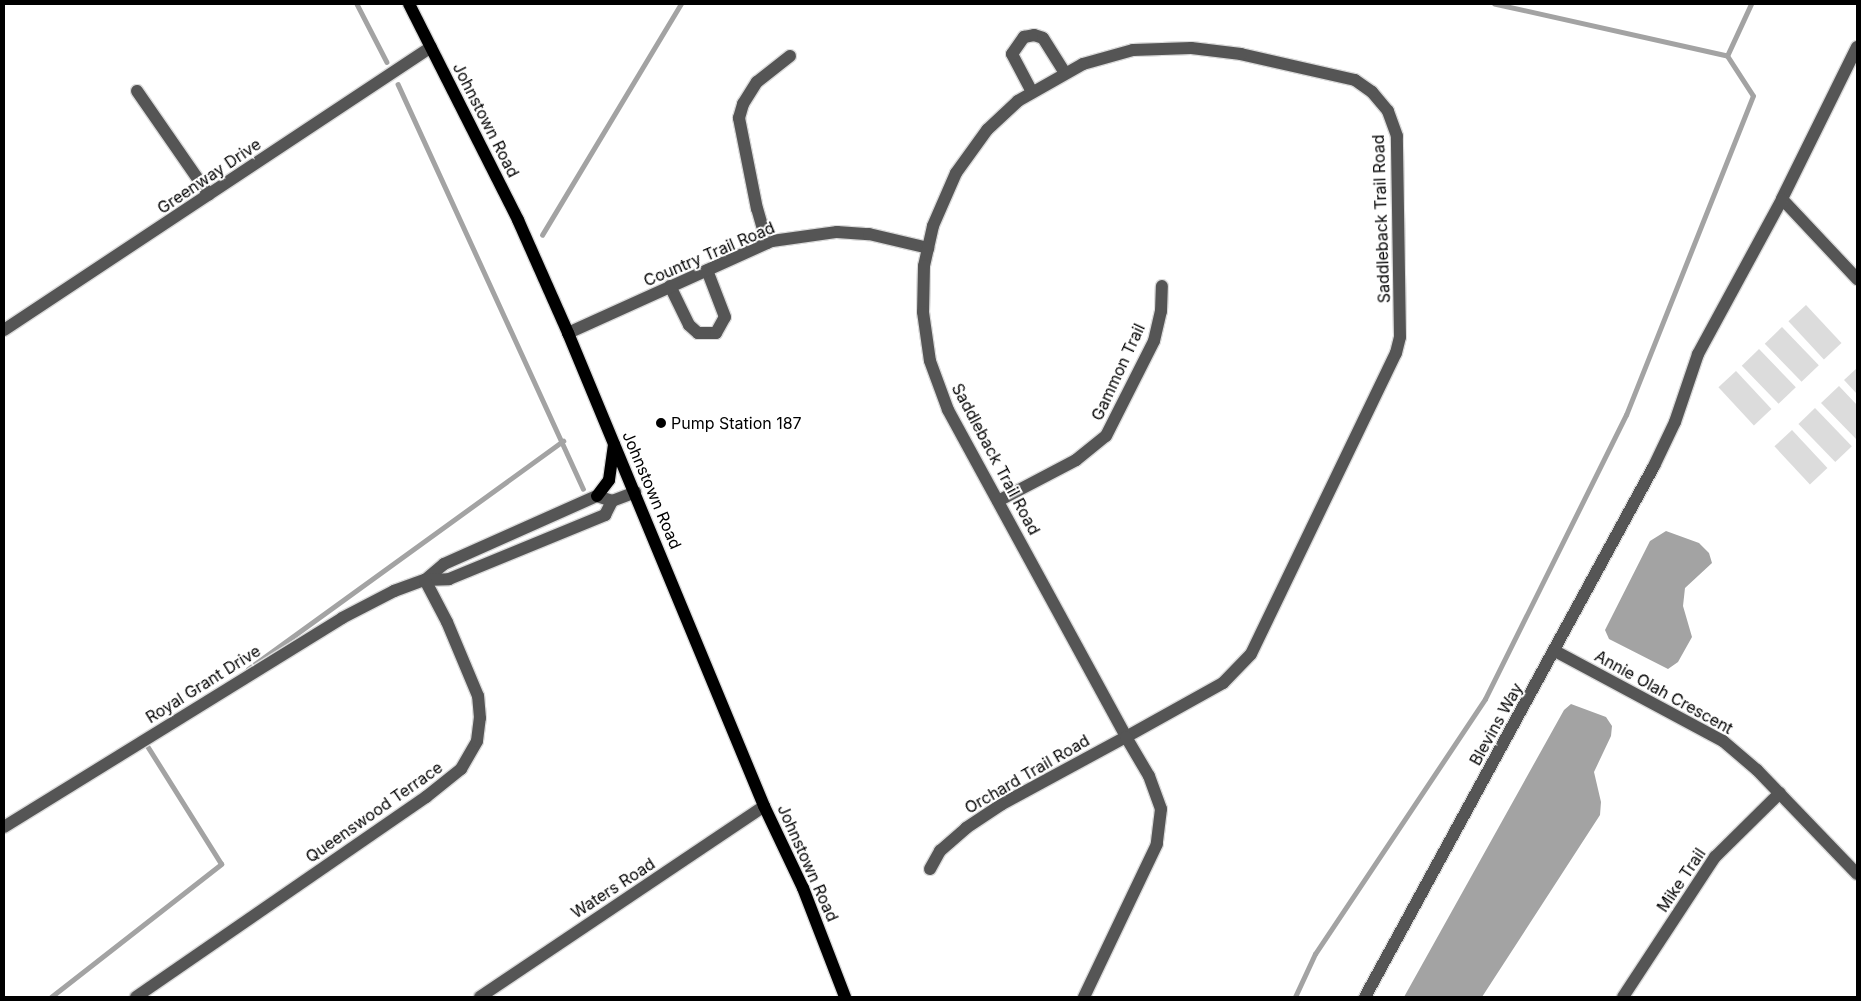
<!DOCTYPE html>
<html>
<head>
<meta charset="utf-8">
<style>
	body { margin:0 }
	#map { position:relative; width:1861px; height:1001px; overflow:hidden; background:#fff; font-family:Inter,sans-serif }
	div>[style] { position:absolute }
	.green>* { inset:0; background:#dcdcdc; transform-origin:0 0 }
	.water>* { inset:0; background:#a3a3a3 }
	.stream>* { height:4.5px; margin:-2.25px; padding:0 2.25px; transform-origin:2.25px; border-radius:2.25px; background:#a3a3a3 }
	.roads { filter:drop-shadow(1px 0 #dbdbdb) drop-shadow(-1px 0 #dbdbdb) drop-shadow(0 1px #dbdbdb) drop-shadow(0 -1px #dbdbdb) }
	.minor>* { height:12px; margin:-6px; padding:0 6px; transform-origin:6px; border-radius:6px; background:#555 }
	.major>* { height:12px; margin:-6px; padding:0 6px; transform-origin:6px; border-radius:6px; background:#000 }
	.dots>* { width:14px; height:14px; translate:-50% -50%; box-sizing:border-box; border:2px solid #fff; border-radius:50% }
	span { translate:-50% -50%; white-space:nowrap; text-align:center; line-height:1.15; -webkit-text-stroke:4px #fff; paint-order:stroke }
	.street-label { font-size:16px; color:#000 }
	.poi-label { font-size:16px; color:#000 }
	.left { translate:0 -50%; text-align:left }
	.frame { position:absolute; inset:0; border:5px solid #000; pointer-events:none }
</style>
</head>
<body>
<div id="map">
	<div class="green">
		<div style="left:1806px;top:305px;width:52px;height:24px;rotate:47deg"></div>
		<div style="left:1782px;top:327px;width:53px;height:24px;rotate:46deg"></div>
		<div style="left:1759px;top:349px;width:53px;height:24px;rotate:46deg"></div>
		<div style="clip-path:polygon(1857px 368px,1857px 394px,1844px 380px)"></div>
		<div style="left:1736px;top:371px;width:52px;height:24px;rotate:47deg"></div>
		<div style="clip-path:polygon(1839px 386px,1857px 405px,1857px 440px,1821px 403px)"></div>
		<div style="left:1815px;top:408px;width:53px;height:23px;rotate:46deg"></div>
		<div style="left:1792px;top:430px;width:52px;height:24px;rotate:47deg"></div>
	</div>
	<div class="water">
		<div style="clip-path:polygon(1666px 531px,1699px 543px,1709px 553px,1712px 563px,1685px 588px,1683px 606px,1692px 637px,1678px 662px,1668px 669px,1609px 639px,1605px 630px,1650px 541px)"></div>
		<div style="clip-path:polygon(1571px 704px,1606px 717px,1612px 726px,1611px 736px,1594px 772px,1601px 802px,1600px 815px,1482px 997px,1404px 997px,1564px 710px)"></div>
	</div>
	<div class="stream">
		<div style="left:357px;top:4px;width:65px;rotate:62.7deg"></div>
		<div style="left:1727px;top:56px;width:57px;rotate:-65.2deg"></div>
		<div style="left:398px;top:84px;width:445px;rotate:65.4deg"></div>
		<div style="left:542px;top:235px;width:270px;rotate:-59deg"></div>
		<div style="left:248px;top:669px;width:389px;rotate:-35.9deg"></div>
		<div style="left:51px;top:997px;width:216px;rotate:-38deg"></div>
		<div style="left:221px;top:864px;width:143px;rotate:-122.1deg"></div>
		<div style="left:1295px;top:997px;width:47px;rotate:-65.1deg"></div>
		<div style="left:1315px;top:954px;width:306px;rotate:-56.3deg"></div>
		<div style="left:1485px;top:699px;width:317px;rotate:-63.6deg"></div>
		<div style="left:1626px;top:415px;width:343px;rotate:-68.3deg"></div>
		<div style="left:1753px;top:96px;width:48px;rotate:-123deg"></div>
		<div style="left:1727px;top:56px;width:238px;rotate:-167.4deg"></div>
	</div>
	<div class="roads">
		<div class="minor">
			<div style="left:1857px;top:47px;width:169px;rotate:116.3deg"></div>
			<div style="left:1782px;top:199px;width:110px;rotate:46.8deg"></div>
			<div style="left:137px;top:91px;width:126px;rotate:55.3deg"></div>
			<div style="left:1032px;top:92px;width:43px;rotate:-117.8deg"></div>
			<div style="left:1012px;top:54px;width:21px;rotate:-55deg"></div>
			<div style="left:1024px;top:37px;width:10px;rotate:-11deg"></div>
			<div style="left:1034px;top:35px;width:9px;rotate:18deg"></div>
			<div style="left:1043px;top:38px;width:41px;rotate:57.8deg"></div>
			<div style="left:767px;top:243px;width:35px;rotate:-106deg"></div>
			<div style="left:757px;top:209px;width:93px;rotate:-101.2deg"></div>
			<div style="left:739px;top:118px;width:15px;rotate:-74deg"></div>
			<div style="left:743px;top:104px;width:26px;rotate:-58deg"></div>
			<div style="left:757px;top:82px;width:42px;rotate:-38.2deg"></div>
			<div style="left:670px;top:286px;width:43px;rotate:64deg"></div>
			<div style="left:689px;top:325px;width:12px;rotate:42deg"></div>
			<div style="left:698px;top:333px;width:18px"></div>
			<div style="left:716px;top:333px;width:18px;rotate:-61deg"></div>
			<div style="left:725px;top:317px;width:50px;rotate:-111deg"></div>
			<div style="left:4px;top:330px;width:512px;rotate:-33.53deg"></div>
			<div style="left:568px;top:333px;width:224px;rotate:-24.3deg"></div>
			<div style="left:772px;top:241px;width:66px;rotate:-7.9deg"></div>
			<div style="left:837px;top:232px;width:32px;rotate:4deg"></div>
			<div style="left:869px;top:234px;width:61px;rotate:13.3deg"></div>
			<div style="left:998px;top:501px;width:88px;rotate:-27.7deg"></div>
			<div style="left:1076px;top:460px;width:38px;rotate:-39deg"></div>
			<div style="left:1106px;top:436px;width:106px;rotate:-63.2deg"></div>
			<div style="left:1154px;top:341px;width:31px;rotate:-77deg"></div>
			<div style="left:1161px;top:311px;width:25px;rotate:-88deg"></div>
			<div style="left:425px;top:580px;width:25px;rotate:-40deg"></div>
			<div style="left:444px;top:564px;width:167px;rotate:-24deg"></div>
			<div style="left:597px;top:496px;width:16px;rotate:18deg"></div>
			<div style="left:612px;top:501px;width:25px;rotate:-21deg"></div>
			<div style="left:1555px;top:651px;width:191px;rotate:28.2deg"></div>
			<div style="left:1723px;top:741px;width:45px;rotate:40.5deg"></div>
			<div style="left:1757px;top:770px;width:144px;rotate:46.1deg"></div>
			<div style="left:4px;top:827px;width:397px;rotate:-31.7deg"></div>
			<div style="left:342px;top:618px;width:59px;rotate:-27.4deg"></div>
			<div style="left:394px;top:591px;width:33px;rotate:-20deg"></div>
			<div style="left:425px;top:580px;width:24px;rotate:-2deg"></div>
			<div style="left:449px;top:579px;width:169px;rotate:-22.3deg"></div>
			<div style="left:605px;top:515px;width:16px;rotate:-63deg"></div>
			<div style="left:930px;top:869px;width:21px;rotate:-61deg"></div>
			<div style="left:940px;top:851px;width:35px;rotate:-41deg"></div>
			<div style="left:966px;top:828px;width:43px;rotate:-33.7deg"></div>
			<div style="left:1002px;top:804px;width:141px;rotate:-28.4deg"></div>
			<div style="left:1126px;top:737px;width:111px;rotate:-29.1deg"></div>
			<div style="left:1223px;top:683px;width:40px;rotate:-46deg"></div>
			<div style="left:1251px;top:654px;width:334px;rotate:-64.3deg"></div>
			<div style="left:1396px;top:353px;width:16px;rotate:-76deg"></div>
			<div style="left:1400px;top:337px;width:201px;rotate:-90.9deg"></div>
			<div style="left:1397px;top:136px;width:27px;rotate:-110deg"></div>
			<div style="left:1388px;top:111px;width:25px;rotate:-130deg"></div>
			<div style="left:1372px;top:92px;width:21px;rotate:-145deg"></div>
			<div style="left:1355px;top:80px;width:117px;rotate:-167.2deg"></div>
			<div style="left:1241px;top:54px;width:50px;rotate:-173.2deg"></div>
			<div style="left:1191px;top:48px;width:58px;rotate:178deg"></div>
			<div style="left:1133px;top:50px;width:52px;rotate:164.4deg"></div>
			<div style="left:1083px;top:64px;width:75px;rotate:150.4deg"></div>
			<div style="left:1018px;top:101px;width:42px;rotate:136.9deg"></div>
			<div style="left:987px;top:130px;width:53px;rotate:125.8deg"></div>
			<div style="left:956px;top:173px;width:58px;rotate:113.5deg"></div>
			<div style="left:933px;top:226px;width:41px;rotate:102.7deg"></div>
			<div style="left:924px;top:266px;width:46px;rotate:91.2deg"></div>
			<div style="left:923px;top:312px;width:49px;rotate:81.9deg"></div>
			<div style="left:930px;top:361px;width:52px;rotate:69.8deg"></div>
			<div style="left:948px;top:410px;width:372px;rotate:61.4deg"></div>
			<div style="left:1126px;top:737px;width:45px;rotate:59.5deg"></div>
			<div style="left:1149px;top:776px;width:35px;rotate:70deg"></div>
			<div style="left:1161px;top:809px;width:35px;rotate:97deg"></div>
			<div style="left:1157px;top:844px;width:170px;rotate:115.5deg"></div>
			<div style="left:136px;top:997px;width:352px;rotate:-34.6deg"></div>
			<div style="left:426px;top:797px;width:45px;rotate:-38.7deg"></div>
			<div style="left:461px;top:769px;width:32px;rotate:-60deg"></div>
			<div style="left:477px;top:741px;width:23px;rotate:-83deg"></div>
			<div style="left:480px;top:718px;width:22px;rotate:-95deg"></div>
			<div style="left:478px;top:696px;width:80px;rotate:-112.7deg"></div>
			<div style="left:447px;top:622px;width:47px;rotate:-117.6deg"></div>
			<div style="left:480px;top:997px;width:342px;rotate:-33.9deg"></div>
			<div style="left:1365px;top:997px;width:605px;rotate:-61.44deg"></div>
			<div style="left:1654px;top:466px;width:49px;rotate:-64.5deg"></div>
			<div style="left:1675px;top:422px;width:72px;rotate:-71.3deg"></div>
			<div style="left:1698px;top:354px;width:176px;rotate:-61.5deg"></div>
			<div style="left:1623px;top:997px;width:168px;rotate:-56.7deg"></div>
			<div style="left:1715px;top:857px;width:91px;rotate:-44.6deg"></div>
		</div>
		<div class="major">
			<div style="left:409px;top:4px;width:242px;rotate:63.2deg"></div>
			<div style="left:518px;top:220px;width:124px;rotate:66.1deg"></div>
			<div style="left:568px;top:333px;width:512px;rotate:67.49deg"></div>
			<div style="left:764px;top:806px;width:91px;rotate:64.6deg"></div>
			<div style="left:803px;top:888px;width:117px;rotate:68.9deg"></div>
			<div style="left:597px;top:496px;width:20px;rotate:-53deg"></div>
			<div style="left:609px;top:480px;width:36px;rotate:-82deg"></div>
		</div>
	</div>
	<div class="dots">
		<div style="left:661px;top:423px;background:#000"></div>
	</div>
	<div class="street-label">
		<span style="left:486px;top:120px;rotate:63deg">Johnstown Road</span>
		<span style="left:209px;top:176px;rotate:-34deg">Greenway Drive</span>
		<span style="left:1381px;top:219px;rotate:-92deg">Saddleback Trail Road</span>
		<span style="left:709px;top:254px;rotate:-23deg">Country Trail Road</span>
		<span style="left:1118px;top:372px;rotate:-65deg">Gammon Trail</span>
		<span style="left:996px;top:459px;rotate:62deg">Saddleback Trail Road</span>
		<span style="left:652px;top:490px;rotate:67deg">Johnstown Road</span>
		<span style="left:203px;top:684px;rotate:-32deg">Royal Grant Drive</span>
		<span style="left:1664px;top:692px;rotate:29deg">Annie Olah Crescent</span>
		<span style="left:1496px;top:724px;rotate:-61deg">Blevins Way</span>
		<span style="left:1027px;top:774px;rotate:-30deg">Orchard Trail Road</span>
		<span style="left:374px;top:812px;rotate:-35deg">Queenswood Terrace</span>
		<span style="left:808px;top:863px;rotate:66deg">Johnstown Road</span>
		<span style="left:1681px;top:880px;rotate:-56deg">Mike Trail</span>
		<span style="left:613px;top:888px;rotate:-33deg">Waters Road</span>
	</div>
	<div class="poi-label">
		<span class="left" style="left:671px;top:423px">Pump Station 187</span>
	</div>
	<div class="frame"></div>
</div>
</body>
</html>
